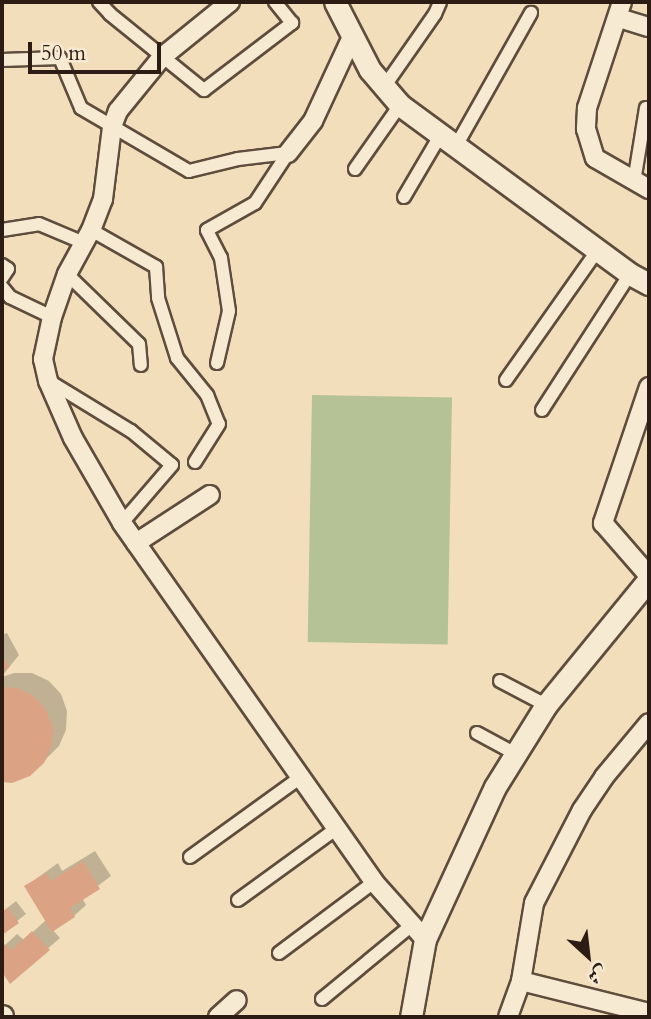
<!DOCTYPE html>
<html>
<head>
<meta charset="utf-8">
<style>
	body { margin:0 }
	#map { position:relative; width:651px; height:1019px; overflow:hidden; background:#f2deba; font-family:Cardo,Amiri,serif }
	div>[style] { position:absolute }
	.green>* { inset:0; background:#b4c295; transform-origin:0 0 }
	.shadow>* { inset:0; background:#0003 }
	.building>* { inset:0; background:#dba284 }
	.roads { filter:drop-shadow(2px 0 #5e4c3d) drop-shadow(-2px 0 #5e4c3d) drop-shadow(0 2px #5e4c3d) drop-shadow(0 -2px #5e4c3d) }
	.pedestrian>* { height:12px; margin:-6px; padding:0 6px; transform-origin:6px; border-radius:6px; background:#f7ead2 }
	.minor>* { height:18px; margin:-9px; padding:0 9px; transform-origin:9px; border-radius:9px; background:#f7ead2 }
	.tertiary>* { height:21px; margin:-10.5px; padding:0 10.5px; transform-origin:10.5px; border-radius:10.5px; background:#f7ead2 }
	span { translate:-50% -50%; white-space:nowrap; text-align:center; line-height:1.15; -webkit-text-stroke:7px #f7ead2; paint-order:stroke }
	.frame { position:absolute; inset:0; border:4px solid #2d1c13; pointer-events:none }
	.north { position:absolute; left:553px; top:921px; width:70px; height:70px; -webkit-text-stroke:5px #f7ead2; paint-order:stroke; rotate:153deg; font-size:19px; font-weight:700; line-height:28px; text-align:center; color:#2d1c13 }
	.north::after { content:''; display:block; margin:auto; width:24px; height:32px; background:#2d1c13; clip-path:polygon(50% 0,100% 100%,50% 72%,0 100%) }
	.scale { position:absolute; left:28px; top:42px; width:133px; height:32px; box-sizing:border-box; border:4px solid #2d1c13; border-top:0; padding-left:9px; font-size:21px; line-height:24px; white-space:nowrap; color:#2d1c13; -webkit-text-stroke:5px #f7ead2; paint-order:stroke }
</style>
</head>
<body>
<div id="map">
	<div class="green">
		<div style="left:312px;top:395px;width:140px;height:247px;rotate:1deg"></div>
	</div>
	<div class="shadow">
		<div style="clip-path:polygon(7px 633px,19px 655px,2px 676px,2px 635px)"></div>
		<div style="clip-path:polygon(14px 673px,32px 673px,49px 681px,61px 694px,67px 711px,66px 730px,59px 746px,43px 762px,12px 781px,2px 780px,2px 677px)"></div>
		<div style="clip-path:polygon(95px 851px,111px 876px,82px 898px,86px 905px,74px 916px,52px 929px,60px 938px,10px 981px,2px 969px,2px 948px,17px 934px,24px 940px,46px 920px,26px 886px,58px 863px,62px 871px)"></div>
		<div style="clip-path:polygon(16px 901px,26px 914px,2px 933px,2px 912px)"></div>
	</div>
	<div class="building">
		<div style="clip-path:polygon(2px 655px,9px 668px,2px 671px)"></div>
		<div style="clip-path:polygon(2px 687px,17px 688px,34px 696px,46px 710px,53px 727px,52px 746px,44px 763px,30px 776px,12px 783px,2px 782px)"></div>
		<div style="clip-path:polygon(83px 861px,100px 889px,70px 908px,75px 917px,52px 932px,24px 886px,46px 873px,51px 881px)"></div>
		<div style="clip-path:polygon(8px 908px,19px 923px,2px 935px,2px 912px)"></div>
		<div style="clip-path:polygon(32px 931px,50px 950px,10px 984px,2px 972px,2px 946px,4px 944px,12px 950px)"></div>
	</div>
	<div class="roads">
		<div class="pedestrian">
			<div style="left:99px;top:2px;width:16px;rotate:47deg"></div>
			<div style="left:110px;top:14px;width:121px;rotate:39deg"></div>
			<div style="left:204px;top:90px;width:111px;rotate:-37.3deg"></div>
			<div style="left:292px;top:23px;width:27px;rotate:-129deg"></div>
			<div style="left:2px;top:60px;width:58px;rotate:-2deg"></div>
			<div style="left:60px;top:58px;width:54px;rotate:67.2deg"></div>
			<div style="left:81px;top:108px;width:125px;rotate:30.3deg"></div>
			<div style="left:189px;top:171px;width:50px;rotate:-13.8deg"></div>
			<div style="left:238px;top:159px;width:50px;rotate:-6.8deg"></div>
			<div style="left:384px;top:87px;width:89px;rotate:-55.1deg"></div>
			<div style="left:435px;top:14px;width:13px;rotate:-67deg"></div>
			<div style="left:456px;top:146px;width:153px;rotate:-60.6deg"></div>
			<div style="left:355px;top:169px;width:78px;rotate:-54.9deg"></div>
			<div style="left:634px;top:182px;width:75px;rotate:-80.8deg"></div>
			<div style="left:404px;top:197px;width:71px;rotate:-59.5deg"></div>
			<div style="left:2px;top:230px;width:37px;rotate:-9deg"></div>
			<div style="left:39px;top:224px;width:49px;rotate:22.9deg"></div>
			<div style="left:91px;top:230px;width:75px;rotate:29.6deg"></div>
			<div style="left:156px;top:267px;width:31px;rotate:86deg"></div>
			<div style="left:158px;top:298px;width:63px;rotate:72.4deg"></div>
			<div style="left:177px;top:358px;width:48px;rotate:51deg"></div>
			<div style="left:207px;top:395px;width:31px;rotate:68deg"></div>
			<div style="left:219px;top:424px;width:45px;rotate:122.3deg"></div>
			<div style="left:2px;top:265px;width:7px;rotate:34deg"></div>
			<div style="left:8px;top:269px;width:11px;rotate:124deg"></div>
			<div style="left:67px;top:274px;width:100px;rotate:44.2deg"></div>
			<div style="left:139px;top:344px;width:21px;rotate:85deg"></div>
			<div style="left:2px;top:287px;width:13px;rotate:51deg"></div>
			<div style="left:10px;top:297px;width:47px;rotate:25.5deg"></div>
			<div style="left:217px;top:363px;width:53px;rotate:-77deg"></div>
			<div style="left:229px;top:311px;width:54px;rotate:-98.6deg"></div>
			<div style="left:221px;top:258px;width:31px;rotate:-117deg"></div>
			<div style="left:207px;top:230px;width:55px;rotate:-29.4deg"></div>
			<div style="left:255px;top:203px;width:60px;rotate:-56.6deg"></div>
			<div style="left:506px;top:380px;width:158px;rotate:-54.8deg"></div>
			<div style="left:49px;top:381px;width:96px;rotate:31.4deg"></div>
			<div style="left:131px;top:431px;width:53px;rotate:39.7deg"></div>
			<div style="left:172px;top:465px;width:77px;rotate:130.8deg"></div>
			<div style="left:542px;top:410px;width:162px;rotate:-57.1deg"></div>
			<div style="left:500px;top:681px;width:52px;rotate:27.6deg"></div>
			<div style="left:477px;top:733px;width:42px;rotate:28.4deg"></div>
			<div style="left:190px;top:857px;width:137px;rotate:-35.8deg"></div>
			<div style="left:238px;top:900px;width:122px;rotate:-36deg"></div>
			<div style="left:279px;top:953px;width:119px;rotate:-36.8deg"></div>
			<div style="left:322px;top:999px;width:117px;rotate:-39.4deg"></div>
		</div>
		<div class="minor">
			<div style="left:230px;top:2px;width:87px;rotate:141deg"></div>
			<div style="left:162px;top:57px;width:70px;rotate:129.2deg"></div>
			<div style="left:118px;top:111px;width:17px;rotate:111deg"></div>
			<div style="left:112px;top:127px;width:73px;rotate:97.1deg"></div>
			<div style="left:103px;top:199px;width:33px;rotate:111deg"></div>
			<div style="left:91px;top:230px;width:50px;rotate:118.6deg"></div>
			<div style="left:67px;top:274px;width:46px;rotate:109.2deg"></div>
			<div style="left:52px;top:317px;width:43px;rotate:102.1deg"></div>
			<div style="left:43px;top:359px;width:23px;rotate:77deg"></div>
			<div style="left:48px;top:381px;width:62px;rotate:66.3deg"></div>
			<div style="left:73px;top:438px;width:98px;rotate:60deg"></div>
			<div style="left:122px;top:523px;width:439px;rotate:54.9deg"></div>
			<div style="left:374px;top:882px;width:76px;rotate:48.2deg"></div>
			<div style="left:622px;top:2px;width:112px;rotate:108.3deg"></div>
			<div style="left:587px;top:108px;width:21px;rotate:93deg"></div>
			<div style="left:586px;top:129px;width:30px;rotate:73deg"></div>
			<div style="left:595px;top:158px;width:62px;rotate:29.9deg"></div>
			<div style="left:619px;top:18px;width:31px;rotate:17deg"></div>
			<div style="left:288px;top:153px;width:41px;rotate:-52deg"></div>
			<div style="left:313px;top:121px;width:93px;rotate:-65.1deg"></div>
			<div style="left:649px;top:387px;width:144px;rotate:108.7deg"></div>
			<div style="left:603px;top:523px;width:70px;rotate:49deg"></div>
			<div style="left:136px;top:543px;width:88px;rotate:-33deg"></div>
			<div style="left:521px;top:981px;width:132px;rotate:14deg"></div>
			<div style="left:218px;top:1017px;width:25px;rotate:-42deg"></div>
			<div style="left:508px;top:1017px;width:38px;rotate:-70deg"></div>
			<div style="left:521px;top:981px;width:79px;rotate:-80.5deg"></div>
			<div style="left:534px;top:903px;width:105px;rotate:-62.7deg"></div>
			<div style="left:582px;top:810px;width:40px;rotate:-56deg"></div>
			<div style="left:604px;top:777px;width:70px;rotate:-50.2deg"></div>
		</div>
		<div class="tertiary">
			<div style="left:335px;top:2px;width:76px;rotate:62.8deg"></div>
			<div style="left:370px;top:70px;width:46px;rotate:49.4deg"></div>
			<div style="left:400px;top:105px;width:285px;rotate:36.3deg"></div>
			<div style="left:630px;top:274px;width:21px;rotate:28deg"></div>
			<div style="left:2px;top:1016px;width:1px;rotate:90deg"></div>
			<div style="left:411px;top:1017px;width:79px;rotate:-79.8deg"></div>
			<div style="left:425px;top:939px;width:167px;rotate:-65.3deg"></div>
			<div style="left:495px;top:787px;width:97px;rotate:-58.1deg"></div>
			<div style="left:546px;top:705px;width:163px;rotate:-50.7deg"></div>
		</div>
	</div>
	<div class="frame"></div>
	<div class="north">ش</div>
	<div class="scale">50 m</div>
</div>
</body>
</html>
